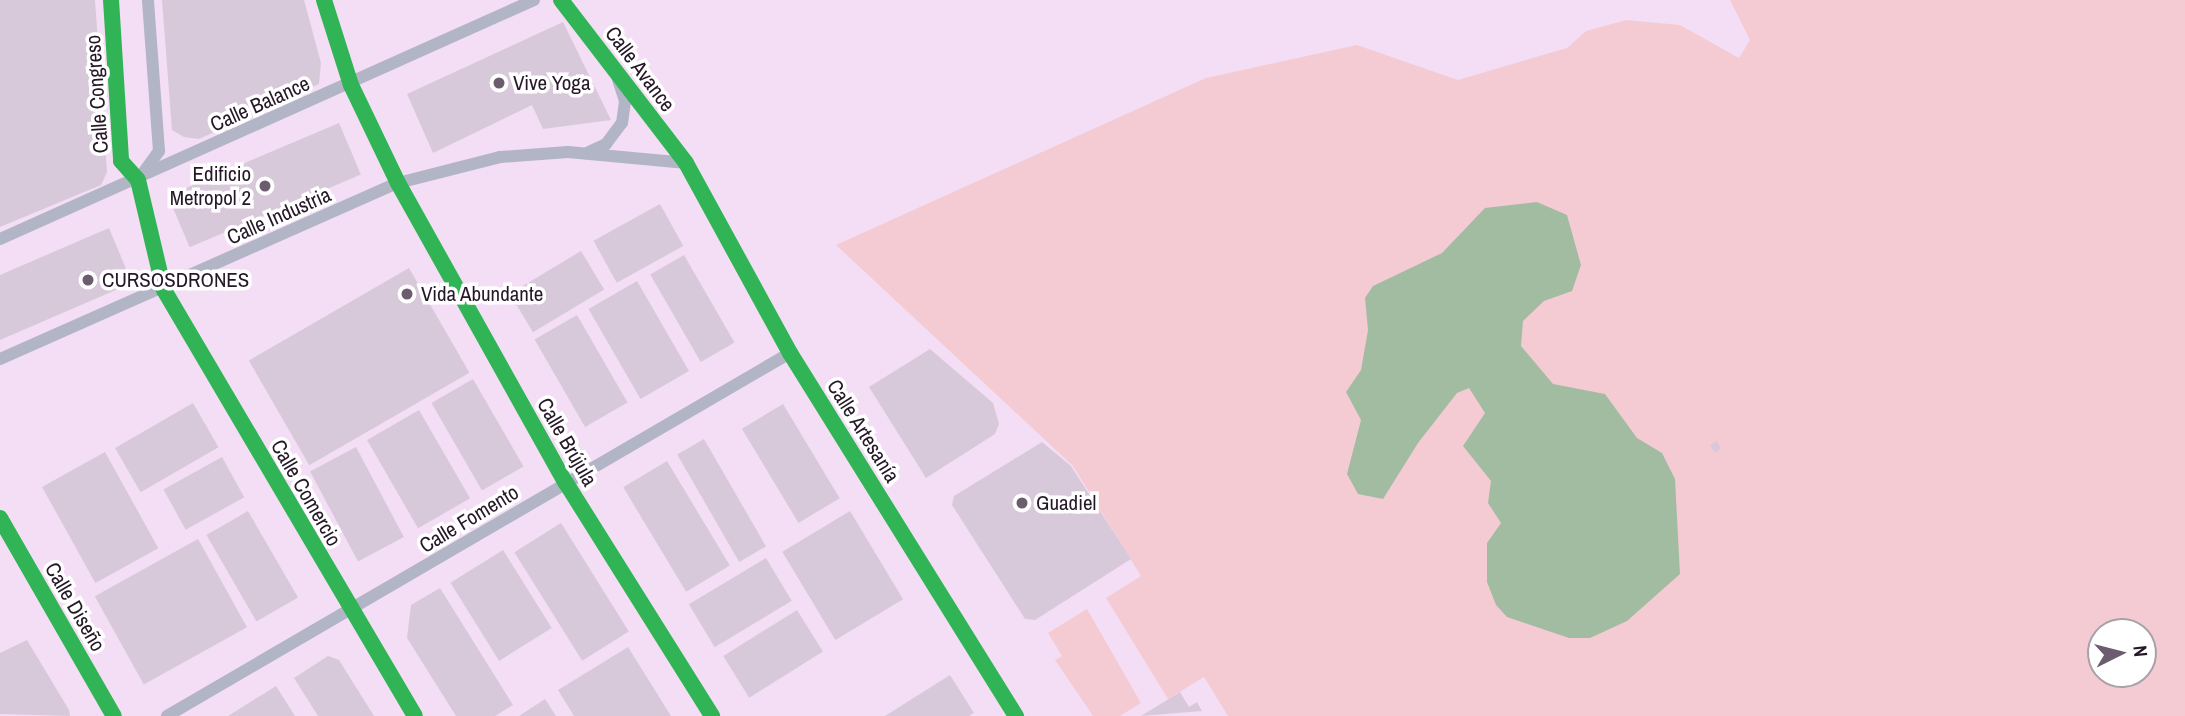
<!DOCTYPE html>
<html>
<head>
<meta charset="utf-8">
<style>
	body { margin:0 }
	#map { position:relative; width:2185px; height:716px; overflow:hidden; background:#f3def5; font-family:"Archivo Narrow",sans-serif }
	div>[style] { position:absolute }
	.green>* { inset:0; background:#f5cbd3 }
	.water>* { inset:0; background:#a2bca2 }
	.building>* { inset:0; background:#d8c9da; transform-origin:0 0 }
	.street>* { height:12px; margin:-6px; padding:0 6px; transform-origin:6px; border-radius:6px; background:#b2b5c5 }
	.fast>* { height:16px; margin:-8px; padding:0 8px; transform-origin:8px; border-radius:8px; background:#30b455 }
	.dots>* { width:19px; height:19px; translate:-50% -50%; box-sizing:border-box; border:4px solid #fff; border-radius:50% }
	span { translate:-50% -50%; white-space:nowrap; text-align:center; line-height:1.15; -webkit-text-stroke:7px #fff; paint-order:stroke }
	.street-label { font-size:21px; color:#241726 }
	.poi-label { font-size:21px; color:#241726 }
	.left { translate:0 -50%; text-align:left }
	.right { translate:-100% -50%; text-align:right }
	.north { position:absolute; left:2087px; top:618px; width:70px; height:70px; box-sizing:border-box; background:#fff; border:2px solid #a7a2a8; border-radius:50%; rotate:84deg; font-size:19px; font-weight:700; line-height:28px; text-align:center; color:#241726 }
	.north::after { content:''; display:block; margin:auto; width:24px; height:32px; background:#6c5d6e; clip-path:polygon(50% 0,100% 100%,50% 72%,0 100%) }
</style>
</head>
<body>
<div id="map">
	<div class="green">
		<div style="clip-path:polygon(evenodd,1730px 0,2185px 0,2185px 716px,1228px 716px,1204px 677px,1168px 699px,1106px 598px,1141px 576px,1073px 466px,836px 245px,1206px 78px,1357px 45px,1458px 80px,1567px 48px,1586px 31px,1626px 20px,1680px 25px,1739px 58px,1750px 40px,1730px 0,2101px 632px,2143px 632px,2143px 674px,2101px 674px,2101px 632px)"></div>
		<div style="clip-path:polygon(1087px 609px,1141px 703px,1120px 716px,1093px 716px,1055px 660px,1062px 656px,1048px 633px)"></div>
	</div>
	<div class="water">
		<div style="clip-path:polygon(1537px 202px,1567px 215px,1581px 265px,1572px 291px,1544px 301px,1523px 321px,1521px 346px,1553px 384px,1605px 394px,1637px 438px,1662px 453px,1675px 479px,1680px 574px,1627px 621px,1590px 638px,1569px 638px,1507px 617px,1496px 605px,1487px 582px,1487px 543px,1501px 523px,1488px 503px,1491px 481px,1463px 446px,1485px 413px,1469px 388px,1457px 393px,1418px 443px,1383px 499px,1358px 494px,1347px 474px,1361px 420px,1346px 392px,1361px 370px,1368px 330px,1365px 298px,1373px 286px,1442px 253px,1485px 208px)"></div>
	</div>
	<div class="building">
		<div style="clip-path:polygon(0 0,95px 0,107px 172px,101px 185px,0 227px)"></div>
		<div style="clip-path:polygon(162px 0,304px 0,321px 63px,319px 84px,199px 139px,184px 137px,172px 130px)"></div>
		<div style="clip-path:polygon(563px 22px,611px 120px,543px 129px,532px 105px,433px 153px,407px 94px)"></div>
		<div style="left:339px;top:123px;width:56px;height:186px;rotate:67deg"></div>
		<div style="left:660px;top:204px;width:48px;height:76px;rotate:61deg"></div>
		<div style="clip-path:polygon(109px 228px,132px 283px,0 340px,0 275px)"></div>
		<div style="left:581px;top:251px;width:45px;height:83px;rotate:59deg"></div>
		<div style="left:684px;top:255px;width:101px;height:39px;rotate:60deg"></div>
		<div style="left:409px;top:268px;width:121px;height:185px;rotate:60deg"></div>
		<div style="left:637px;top:281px;width:104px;height:56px;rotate:60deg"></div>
		<div style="left:577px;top:315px;width:101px;height:49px;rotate:60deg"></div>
		<div style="clip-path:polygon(930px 349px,993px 403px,999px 424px,995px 434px,926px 478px,869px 387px)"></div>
		<div style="left:473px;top:379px;width:101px;height:48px;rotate:60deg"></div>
		<div style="left:193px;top:403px;width:51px;height:90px;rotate:60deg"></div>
		<div style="left:783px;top:404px;width:110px;height:48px;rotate:59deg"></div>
		<div style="left:419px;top:410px;width:102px;height:60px;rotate:60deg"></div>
		<div style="left:704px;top:439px;width:124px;height:31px;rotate:60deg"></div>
		<div style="clip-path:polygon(1717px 441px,1721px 449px,1715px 453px,1710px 445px)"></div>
		<div style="clip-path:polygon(1042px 442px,1071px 466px,1131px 559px,1035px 620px,1025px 619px,952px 505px,954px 496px)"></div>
		<div style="left:356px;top:447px;width:102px;height:52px;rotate:62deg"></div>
		<div style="left:105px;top:452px;width:110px;height:72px;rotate:61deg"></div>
		<div style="left:222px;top:457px;width:46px;height:67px;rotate:61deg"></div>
		<div style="left:667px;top:461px;width:122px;height:51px;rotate:59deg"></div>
		<div style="left:248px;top:511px;width:100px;height:48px;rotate:60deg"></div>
		<div style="left:850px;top:511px;width:103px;height:79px;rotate:59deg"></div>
		<div style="left:561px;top:523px;width:128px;height:55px;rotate:58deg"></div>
		<div style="left:198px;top:539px;width:101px;height:118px;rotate:61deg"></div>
		<div style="left:503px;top:550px;width:92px;height:62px;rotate:58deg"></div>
		<div style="left:766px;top:558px;width:50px;height:90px;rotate:59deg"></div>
		<div style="clip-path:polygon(440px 588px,513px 705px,495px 716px,456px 716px,407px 638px,411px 605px)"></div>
		<div style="left:797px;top:610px;width:49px;height:87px;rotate:58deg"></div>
		<div style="clip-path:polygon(27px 640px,69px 710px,70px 716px,0 714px,0 653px)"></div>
		<div style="clip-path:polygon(628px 647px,671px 716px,574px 716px,558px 690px)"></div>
		<div style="clip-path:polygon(328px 656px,339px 660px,374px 716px,318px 716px,294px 678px)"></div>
		<div style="clip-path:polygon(950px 675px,974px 713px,969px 716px,885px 716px)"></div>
		<div style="clip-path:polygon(276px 686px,295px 716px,228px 716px)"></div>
		<div style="clip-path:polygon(1180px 692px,1189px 707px,1197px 702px,1202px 711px,1141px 716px)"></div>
		<div style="clip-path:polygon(545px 699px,556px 716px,519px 716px)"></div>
	</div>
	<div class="street">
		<div style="left:589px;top:152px;width:19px;rotate:-25deg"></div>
		<div style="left:606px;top:144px;width:26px;rotate:-53deg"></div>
		<div style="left:622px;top:123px;width:22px;rotate:-82deg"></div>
		<div style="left:625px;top:101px;width:22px;rotate:-108deg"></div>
		<div style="left:138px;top:180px;width:36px;rotate:-54deg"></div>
		<div style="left:159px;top:151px;width:151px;rotate:-94.2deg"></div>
		<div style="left:0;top:239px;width:585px;rotate:-24.11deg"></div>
		<div style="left:0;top:359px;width:435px;rotate:-23.9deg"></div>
		<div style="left:398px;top:183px;width:105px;rotate:-14.3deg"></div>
		<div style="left:500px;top:157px;width:68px;rotate:-4.2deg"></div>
		<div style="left:568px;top:152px;width:119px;rotate:5.3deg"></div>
		<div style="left:167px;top:716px;width:721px;rotate:-30.23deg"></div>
	</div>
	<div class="fast">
		<div style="left:111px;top:0;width:161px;rotate:86.4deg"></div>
		<div style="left:121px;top:161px;width:25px;rotate:48deg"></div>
		<div style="left:138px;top:180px;width:113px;rotate:76.7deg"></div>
		<div style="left:164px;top:290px;width:494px;rotate:59.5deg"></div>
		<div style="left:324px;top:0;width:89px;rotate:72.4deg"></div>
		<div style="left:351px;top:85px;width:109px;rotate:64.4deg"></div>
		<div style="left:398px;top:183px;width:344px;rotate:60.8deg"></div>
		<div style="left:566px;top:483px;width:275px;rotate:57.9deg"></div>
		<div style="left:561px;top:0;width:205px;rotate:52.5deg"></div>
		<div style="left:686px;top:163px;width:217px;rotate:61.3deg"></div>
		<div style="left:790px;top:353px;width:428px;rotate:58.1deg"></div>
		<div style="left:0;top:518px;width:228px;rotate:60.1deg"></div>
	</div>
	<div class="dots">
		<div style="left:499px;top:83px;background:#6c5d6e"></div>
		<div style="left:265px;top:186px;background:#6c5d6e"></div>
		<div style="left:88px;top:280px;background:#6c5d6e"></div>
		<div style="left:407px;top:294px;background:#6c5d6e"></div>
		<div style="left:1022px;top:503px;background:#6c5d6e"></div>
	</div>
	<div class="street-label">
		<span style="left:640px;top:69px;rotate:53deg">Calle Avance</span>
		<span style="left:97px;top:94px;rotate:-94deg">Calle Congreso</span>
		<span style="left:260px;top:104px;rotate:-24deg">Calle Balance</span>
		<span style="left:279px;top:216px;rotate:-24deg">Calle Industria</span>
		<span style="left:863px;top:431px;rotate:58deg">Calle Artesanía</span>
		<span style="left:567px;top:442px;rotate:60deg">Calle Brújula</span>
		<span style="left:306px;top:493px;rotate:60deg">Calle Comercio</span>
		<span style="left:469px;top:519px;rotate:-31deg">Calle Fomento</span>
		<span style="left:75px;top:607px;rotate:60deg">Calle Diseño</span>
	</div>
	<div class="poi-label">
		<span class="left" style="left:513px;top:83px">Vive Yoga</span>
		<span class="right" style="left:251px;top:186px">Edificio<br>Metropol 2</span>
		<span class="left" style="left:102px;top:280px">CURSOSDRONES</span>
		<span class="left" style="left:421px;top:294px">Vida Abundante</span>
		<span class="left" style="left:1036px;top:503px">Guadiel</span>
	</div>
	<div class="north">N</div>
</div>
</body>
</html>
